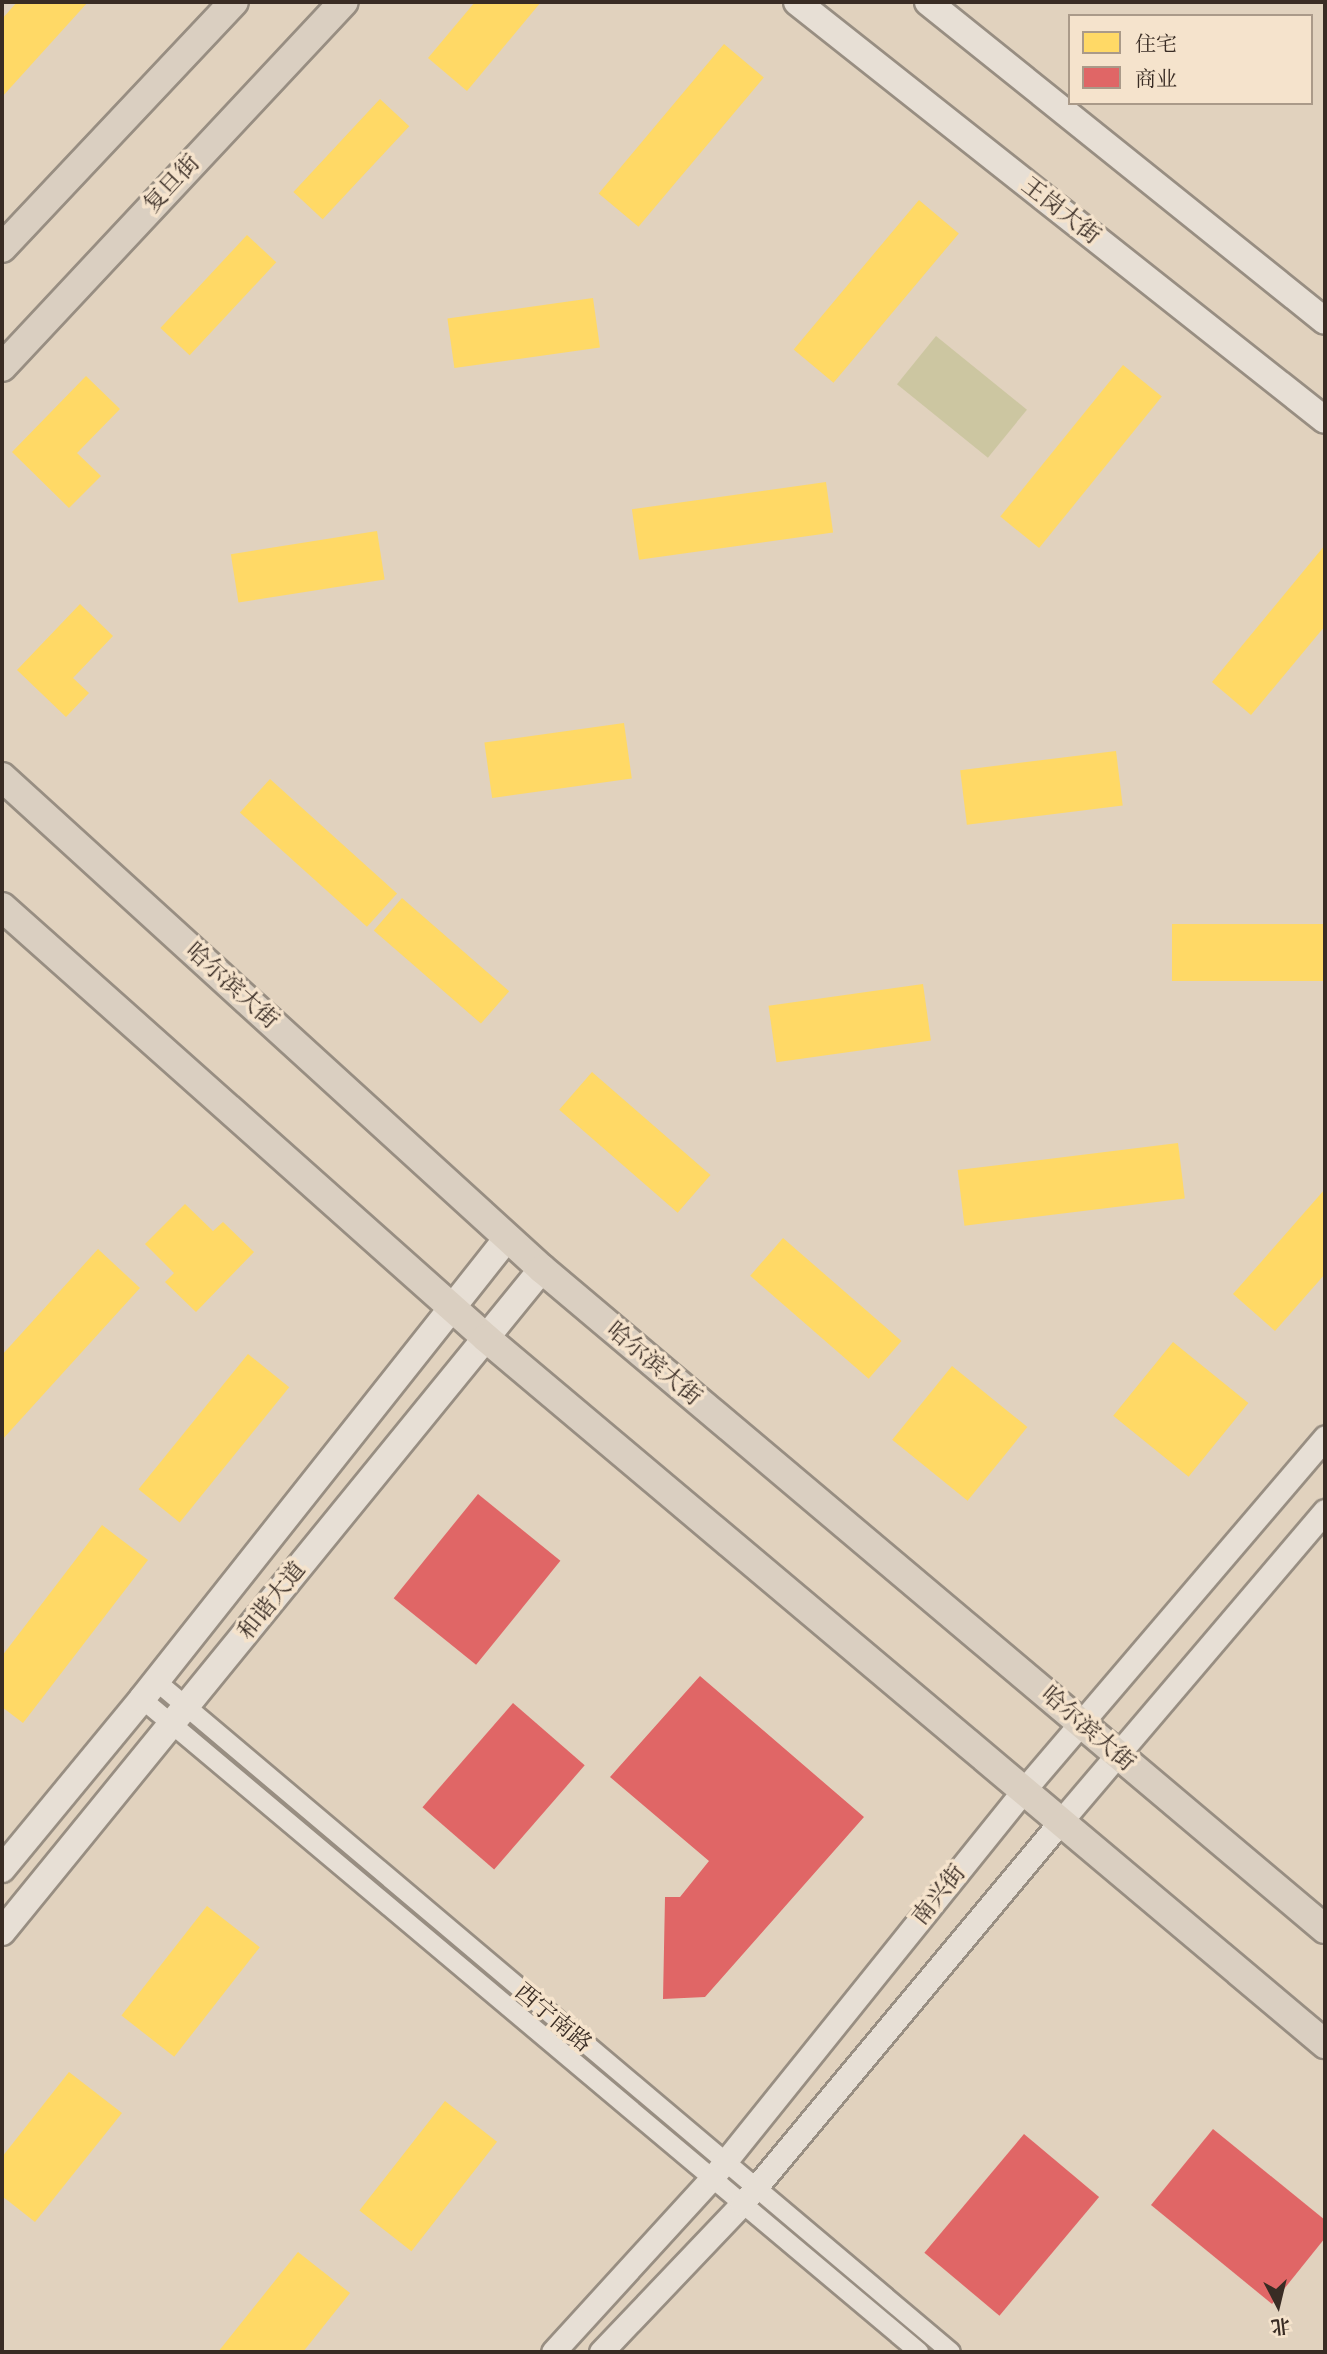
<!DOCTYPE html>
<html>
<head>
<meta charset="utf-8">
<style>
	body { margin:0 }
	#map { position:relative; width:1327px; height:2354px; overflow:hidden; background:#e1d2be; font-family:Cardo,"Noto Serif SC",serif }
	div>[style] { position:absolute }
	.green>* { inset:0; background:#ccc6a1; transform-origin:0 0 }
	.homes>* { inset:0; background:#ffd966; transform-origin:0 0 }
	.shops>* { inset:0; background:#e06666; transform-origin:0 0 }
	.roads { filter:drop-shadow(2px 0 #988e82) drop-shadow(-2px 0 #988e82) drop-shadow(0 2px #988e82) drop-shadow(0 -2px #988e82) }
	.minor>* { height:18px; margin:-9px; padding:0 9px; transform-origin:9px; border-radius:9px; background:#e7dfd5 }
	.tertiary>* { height:23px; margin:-11.5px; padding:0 11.5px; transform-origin:11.5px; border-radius:11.5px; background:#e7dfd5 }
	.secondary>* { height:26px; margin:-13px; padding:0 13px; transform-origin:13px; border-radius:13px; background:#e7dfd5 }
	.primary>* { height:28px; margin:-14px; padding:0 14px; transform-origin:14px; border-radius:14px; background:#dacfc1 }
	span { translate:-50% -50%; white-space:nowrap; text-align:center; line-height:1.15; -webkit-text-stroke:7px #f5e3cc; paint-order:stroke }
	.street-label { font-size:23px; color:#392c24 }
	.frame { position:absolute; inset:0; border:4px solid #392c24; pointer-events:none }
	.legend { position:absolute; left:1068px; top:14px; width:245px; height:91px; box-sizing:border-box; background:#f5e3cc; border:2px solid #aa9a89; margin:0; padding:9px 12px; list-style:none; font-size:21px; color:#392c24 }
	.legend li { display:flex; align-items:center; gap:14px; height:35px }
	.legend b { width:35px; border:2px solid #aa9a89 }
	.north { position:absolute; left:1243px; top:2270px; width:70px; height:70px; -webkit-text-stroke:5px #f5e3cc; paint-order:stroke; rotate:173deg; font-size:19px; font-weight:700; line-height:28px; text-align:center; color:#392c24 }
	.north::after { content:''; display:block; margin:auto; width:24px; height:32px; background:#392c24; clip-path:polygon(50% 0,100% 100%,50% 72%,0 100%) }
</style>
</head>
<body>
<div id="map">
	<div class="green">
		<div style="left:936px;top:336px;width:117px;height:62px;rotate:39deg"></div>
	</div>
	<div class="homes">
		<div style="clip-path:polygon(17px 2px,88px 2px,2px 97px,2px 19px)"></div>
		<div style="clip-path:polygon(475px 2px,541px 2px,467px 91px,428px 58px)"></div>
		<div style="left:724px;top:44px;width:52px;height:195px;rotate:40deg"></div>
		<div style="left:380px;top:99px;width:40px;height:127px;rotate:43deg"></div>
		<div style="left:919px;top:200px;width:52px;height:195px;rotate:40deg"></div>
		<div style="left:247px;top:235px;width:40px;height:127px;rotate:43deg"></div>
		<div style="left:593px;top:298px;width:50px;height:147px;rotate:82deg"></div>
		<div style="left:1123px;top:365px;width:50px;height:195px;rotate:39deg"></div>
		<div style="clip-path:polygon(86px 376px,120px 409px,77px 453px,101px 476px,69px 508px,12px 452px)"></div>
		<div style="left:826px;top:482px;width:51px;height:196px;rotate:82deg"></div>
		<div style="left:377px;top:531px;width:49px;height:148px;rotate:81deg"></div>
		<div style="clip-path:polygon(1325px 545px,1325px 626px,1251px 715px,1212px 682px)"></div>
		<div style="clip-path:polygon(80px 604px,113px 636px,73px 678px,89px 693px,66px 717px,17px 670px)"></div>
		<div style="left:624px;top:723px;width:56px;height:141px;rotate:82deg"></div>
		<div style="left:1116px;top:751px;width:55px;height:157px;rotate:83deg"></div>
		<div style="left:270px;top:779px;width:171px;height:45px;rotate:42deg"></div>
		<div style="left:402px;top:898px;width:142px;height:43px;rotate:41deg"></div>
		<div style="left:1325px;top:924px;width:57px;height:153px;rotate:90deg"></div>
		<div style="left:923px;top:984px;width:57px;height:156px;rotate:82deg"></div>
		<div style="left:592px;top:1072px;width:157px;height:50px;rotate:41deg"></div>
		<div style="left:1178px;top:1143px;width:56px;height:222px;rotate:83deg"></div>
		<div style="clip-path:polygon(1325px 1189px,1325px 1274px,1275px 1331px,1233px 1294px)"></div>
		<div style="clip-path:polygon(185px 1204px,213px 1231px,223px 1222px,254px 1252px,196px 1312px,165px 1282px,174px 1273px,145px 1244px)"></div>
		<div style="left:783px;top:1238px;width:157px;height:50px;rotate:41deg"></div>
		<div style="clip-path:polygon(98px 1249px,140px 1288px,2px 1440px,2px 1355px)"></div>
		<div style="left:1173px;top:1342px;width:97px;height:95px;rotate:39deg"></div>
		<div style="left:248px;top:1354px;width:53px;height:174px;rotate:39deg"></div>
		<div style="left:952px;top:1366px;width:97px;height:95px;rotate:39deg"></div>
		<div style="clip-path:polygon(102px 1525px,148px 1560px,23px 1723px,2px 1707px,2px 1656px)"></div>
		<div style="left:207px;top:1906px;width:67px;height:139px;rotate:38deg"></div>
		<div style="clip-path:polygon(69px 2072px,122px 2113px,35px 2222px,2px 2196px,2px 2157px)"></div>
		<div style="left:445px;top:2101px;width:66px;height:139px;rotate:38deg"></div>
		<div style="clip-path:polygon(298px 2252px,350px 2293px,303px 2352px,218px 2352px)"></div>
	</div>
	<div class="shops">
		<div style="left:478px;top:1494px;width:106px;height:134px;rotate:39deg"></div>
		<div style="clip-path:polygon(700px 1676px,864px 1817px,705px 1997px,663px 1999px,665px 1897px,680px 1897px,709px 1861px,610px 1777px)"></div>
		<div style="left:513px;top:1703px;width:95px;height:138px;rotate:41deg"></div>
		<div style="clip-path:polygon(1213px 2129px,1325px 2220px,1325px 2238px,1272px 2304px,1151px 2205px)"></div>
		<div style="left:1024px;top:2134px;width:98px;height:155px;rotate:40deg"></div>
	</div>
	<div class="roads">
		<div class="minor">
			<div style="left:156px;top:1681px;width:1040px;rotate:40.17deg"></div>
			<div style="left:142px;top:1699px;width:1015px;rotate:40.04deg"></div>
		</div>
		<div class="tertiary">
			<div style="left:553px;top:2352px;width:236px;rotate:-47.6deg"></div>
			<div style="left:712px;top:2178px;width:496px;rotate:-51.2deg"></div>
			<div style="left:1023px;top:1791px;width:465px;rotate:-49.5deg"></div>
			<div style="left:601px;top:2352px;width:204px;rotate:-46.4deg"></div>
			<div style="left:742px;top:2204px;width:498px;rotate:-50.2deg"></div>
			<div style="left:1061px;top:1821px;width:407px;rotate:-49.6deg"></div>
		</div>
		<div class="secondary">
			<div style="left:797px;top:2px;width:673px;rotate:38.37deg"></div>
			<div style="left:928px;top:2px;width:509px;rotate:38.78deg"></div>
			<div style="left:2px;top:1869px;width:220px;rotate:-50.5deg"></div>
			<div style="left:142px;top:1699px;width:589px;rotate:-51.61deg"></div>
			<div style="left:2px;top:1932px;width:855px;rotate:-50.84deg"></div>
		</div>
		<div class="primary">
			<div style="left:2px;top:248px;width:338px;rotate:-46.7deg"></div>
			<div style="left:2px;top:367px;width:500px;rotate:-46.9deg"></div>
			<div style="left:2px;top:777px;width:731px;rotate:42.34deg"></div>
			<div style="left:542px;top:1269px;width:1024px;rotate:40.13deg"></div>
			<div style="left:2px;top:907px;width:648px;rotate:41.68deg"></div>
			<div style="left:486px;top:1338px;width:1097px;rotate:40.08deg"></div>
		</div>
	</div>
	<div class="street-label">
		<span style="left:172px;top:184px;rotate:-47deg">复旦街</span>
		<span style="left:1061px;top:211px;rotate:38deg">王岗大街</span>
		<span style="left:232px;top:986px;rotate:42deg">哈尔滨大街</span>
		<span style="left:654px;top:1364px;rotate:40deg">哈尔滨大街</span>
		<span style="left:272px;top:1601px;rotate:-51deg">和谐大道</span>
		<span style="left:1088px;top:1729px;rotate:41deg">哈尔滨大街</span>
		<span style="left:939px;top:1895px;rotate:-51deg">南兴街</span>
		<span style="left:553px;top:2018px;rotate:40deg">西宁南路</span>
	</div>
	<div class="frame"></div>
	<ul class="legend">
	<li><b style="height:19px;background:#ffd966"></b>住宅</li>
	<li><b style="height:19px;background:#e06666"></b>商业</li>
	</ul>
	<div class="north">北</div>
</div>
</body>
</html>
